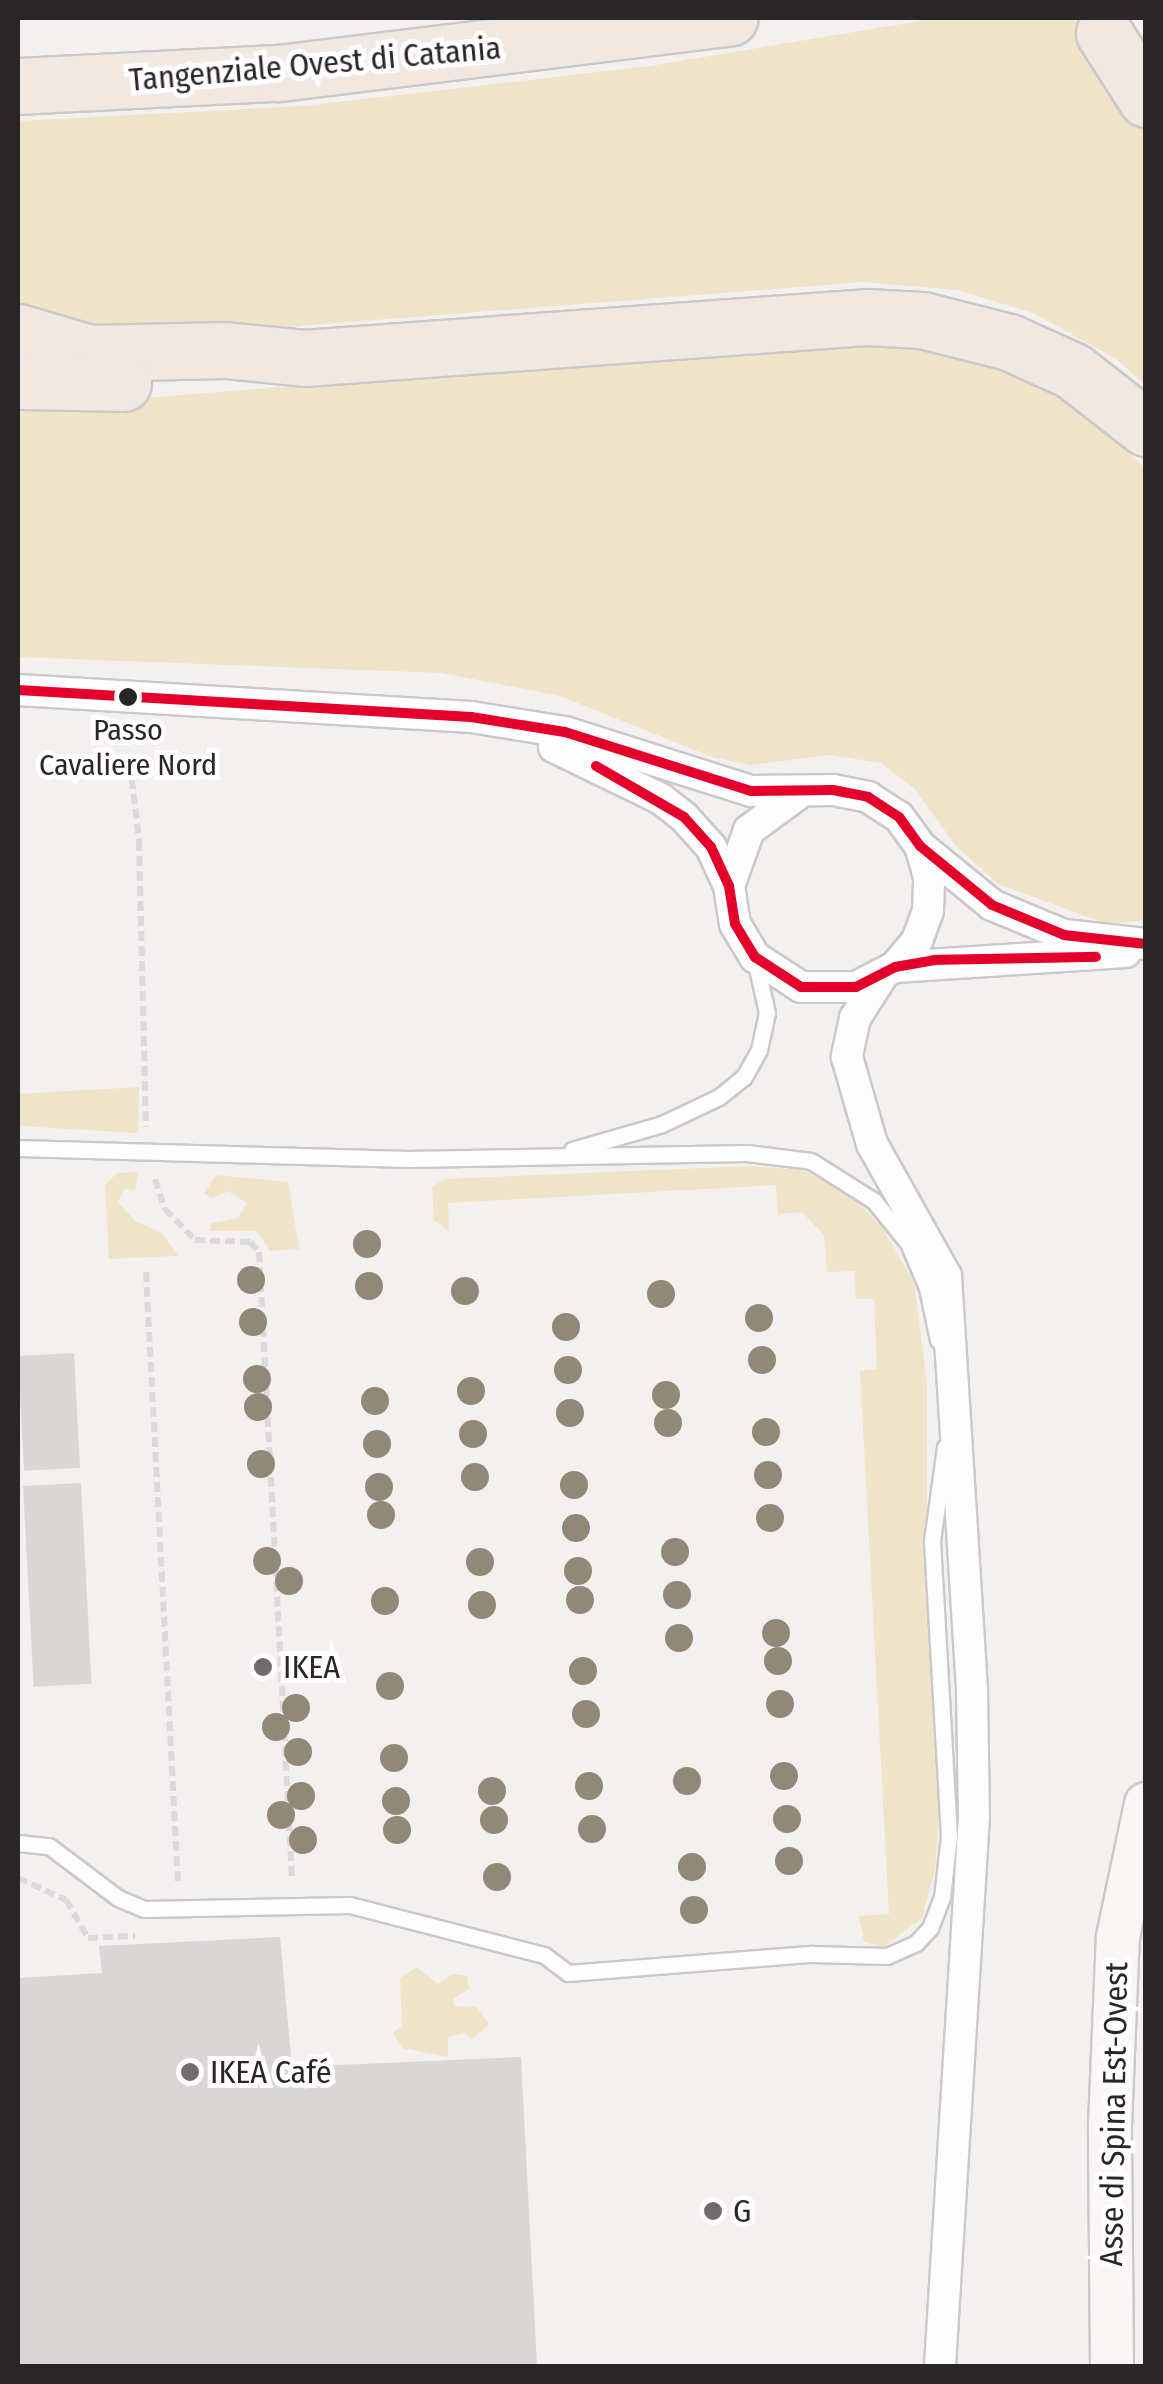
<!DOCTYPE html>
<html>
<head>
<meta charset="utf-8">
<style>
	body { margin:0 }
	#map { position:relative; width:1163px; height:2384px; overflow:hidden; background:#f3f0ef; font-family:"Fira Sans Condensed",sans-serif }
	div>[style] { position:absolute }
	.green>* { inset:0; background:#efe3c8 }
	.building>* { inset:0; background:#d9d7d6; transform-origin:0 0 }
	.path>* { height:6px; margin-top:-3px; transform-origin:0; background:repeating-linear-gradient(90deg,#dadada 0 10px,transparent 0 15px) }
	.roads { filter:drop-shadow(2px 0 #cbc8c8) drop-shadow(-2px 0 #cbc8c8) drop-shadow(0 2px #cbc8c8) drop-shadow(0 -2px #cbc8c8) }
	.service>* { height:15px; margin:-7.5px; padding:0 7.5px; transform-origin:7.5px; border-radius:7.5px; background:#fdfdfd }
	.minor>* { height:30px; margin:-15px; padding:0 15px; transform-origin:15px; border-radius:15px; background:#fdfdfd }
	.secondary>* { height:42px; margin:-21px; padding:0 21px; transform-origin:21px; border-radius:21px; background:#f9f7f5 }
	.motorway>* { height:55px; margin:-27.5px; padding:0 27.5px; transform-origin:27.5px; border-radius:27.5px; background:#f0e8e1 }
	.bus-1>* { height:10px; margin:-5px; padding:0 5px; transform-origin:5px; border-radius:5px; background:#e4002b }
	.trees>* { width:28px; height:28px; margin:-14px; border-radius:50%; background:#918978 }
	.dots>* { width:28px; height:28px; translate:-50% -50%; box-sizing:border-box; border:5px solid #fffdfd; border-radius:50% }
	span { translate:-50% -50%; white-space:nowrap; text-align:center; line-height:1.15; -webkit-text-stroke:10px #fffdfd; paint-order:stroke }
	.bus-label { font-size:30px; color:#282626 }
	.street-label { font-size:32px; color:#282626 }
	.poi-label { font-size:32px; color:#282626 }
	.left { translate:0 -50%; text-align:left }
	.frame { position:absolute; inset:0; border:20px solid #282626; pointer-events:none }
</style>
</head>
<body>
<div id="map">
	<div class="green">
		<div style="clip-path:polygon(938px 18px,1102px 18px,1145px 125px,1145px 385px,1116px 359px,1033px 313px,957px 290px,863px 282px,198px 334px,94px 333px,18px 309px,18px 121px,304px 106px,650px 66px)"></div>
		<div style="clip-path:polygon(865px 340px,957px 349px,1080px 404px,1145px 469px,1145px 921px,1104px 923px,998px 884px,956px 846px,914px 788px,881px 763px,830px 755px,751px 765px,712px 757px,560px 696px,442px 673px,18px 657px,18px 397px,120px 400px)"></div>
		<div style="clip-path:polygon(139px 1087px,138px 1133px,18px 1126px,18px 1094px)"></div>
		<div style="clip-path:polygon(748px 1166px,802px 1170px,845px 1191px,882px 1227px,914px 1282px,927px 1384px,927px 1541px,942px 1777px,935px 1870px,922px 1918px,884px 1947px,864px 1942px,859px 1916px,889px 1914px,860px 1371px,877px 1369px,874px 1299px,856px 1299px,854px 1271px,827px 1272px,824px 1235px,802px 1212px,778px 1214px,776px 1185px,448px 1203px,449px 1231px,434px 1220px,432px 1187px,445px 1179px)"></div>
		<div style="clip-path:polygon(138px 1172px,135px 1190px,124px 1189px,118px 1202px,135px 1221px,162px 1233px,178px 1256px,109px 1259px,105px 1185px,117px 1173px)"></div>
		<div style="clip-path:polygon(216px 1175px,288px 1182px,299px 1249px,270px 1251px,257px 1231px,210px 1231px,212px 1223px,238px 1218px,247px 1203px,228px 1191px,212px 1198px,204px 1193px)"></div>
		<div style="clip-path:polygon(417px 1967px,438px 1984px,453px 1974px,467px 1976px,469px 1989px,453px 1999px,454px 2006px,477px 2007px,489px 2024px,472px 2039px,465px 2033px,448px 2037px,448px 2057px,402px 2048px,393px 2033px,402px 2026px,400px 1978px)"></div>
	</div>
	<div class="building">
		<div style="left:74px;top:1353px;width:115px;height:56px;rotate:87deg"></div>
		<div style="left:81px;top:1483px;width:201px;height:58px;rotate:87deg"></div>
		<div style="clip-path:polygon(280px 1937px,292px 2067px,521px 2057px,537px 2366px,18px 2366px,18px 1978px,102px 1973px,99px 1946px)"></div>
	</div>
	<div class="path">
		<div style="left:130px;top:764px;width:78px;rotate:83.3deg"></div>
		<div style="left:139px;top:841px;width:286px;rotate:88.6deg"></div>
		<div style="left:155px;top:1179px;width:32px;rotate:72deg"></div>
		<div style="left:165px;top:1209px;width:43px;rotate:45.9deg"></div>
		<div style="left:195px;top:1240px;width:55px;rotate:2.1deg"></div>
		<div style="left:250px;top:1242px;width:13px;rotate:48deg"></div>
		<div style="left:259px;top:1252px;width:628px;rotate:86.99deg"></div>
		<div style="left:146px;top:1272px;width:614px;rotate:87.01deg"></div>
		<div style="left:18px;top:1878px;width:53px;rotate:24.6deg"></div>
		<div style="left:66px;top:1900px;width:44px;rotate:59.9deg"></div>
		<div style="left:88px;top:1938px;width:47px;rotate:-2.4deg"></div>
	</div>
	<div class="roads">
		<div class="service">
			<div style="left:18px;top:1148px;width:390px;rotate:1.6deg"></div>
			<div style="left:408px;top:1159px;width:339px;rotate:-1deg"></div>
			<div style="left:747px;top:1153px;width:64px;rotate:7.1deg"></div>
			<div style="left:811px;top:1161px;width:75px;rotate:32.4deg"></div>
			<div style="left:874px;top:1201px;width:54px;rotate:51deg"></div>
			<div style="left:908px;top:1243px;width:49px;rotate:67.1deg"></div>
			<div style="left:927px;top:1288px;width:53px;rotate:78.1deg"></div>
			<div style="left:572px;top:1150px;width:94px;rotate:-16.1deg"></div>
			<div style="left:662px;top:1124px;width:63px;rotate:-25.3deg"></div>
			<div style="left:719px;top:1097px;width:32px;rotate:-39deg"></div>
			<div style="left:744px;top:1077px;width:31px;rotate:-61deg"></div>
			<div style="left:759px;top:1050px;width:38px;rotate:-78deg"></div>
			<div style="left:767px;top:1013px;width:55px;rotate:-102.5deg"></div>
			<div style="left:18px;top:1843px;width:31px;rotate:6deg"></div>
			<div style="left:49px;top:1846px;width:86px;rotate:37deg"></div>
			<div style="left:118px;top:1898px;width:28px;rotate:23deg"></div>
			<div style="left:144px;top:1909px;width:206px;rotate:-1.1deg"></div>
			<div style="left:350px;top:1905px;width:200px;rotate:14.5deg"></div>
			<div style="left:544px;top:1955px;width:30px;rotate:37deg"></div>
			<div style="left:568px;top:1973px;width:245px;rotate:-4.5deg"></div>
			<div style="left:812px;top:1954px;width:75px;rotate:1.5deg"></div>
			<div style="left:887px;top:1956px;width:32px;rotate:-24deg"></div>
			<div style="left:916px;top:1943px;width:21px;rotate:-47deg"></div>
			<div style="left:930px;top:1928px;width:33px;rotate:-69deg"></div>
			<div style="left:942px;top:1897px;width:61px;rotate:-83.5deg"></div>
			<div style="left:949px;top:1836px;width:295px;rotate:-93.3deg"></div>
			<div style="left:932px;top:1541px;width:95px;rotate:-82.1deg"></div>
		</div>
		<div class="minor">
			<div style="left:18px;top:690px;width:454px;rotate:3.4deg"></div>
			<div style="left:471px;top:717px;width:95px;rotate:9.1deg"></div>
			<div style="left:565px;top:732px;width:195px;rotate:17.6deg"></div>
			<div style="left:751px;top:791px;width:82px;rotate:-0.7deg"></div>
			<div style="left:833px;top:790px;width:36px;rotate:11deg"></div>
			<div style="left:868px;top:797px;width:37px;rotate:33deg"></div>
			<div style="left:899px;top:817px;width:36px;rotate:54deg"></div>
			<div style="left:920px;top:846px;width:93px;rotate:39.3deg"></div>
			<div style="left:992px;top:905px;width:78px;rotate:22.6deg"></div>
			<div style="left:1064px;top:935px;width:82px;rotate:6.3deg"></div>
			<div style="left:554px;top:747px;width:119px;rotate:25.9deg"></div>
			<div style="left:661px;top:799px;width:29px;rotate:38deg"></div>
			<div style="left:684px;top:817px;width:40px;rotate:48deg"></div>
			<div style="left:711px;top:847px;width:43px;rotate:65.2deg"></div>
			<div style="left:729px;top:886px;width:38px;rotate:81deg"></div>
			<div style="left:735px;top:924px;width:39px;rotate:59deg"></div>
			<div style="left:755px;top:957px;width:55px;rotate:33.1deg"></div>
			<div style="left:801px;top:987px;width:55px"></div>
			<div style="left:856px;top:987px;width:44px;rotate:-27.1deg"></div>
			<div style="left:895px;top:967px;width:34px;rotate:-50deg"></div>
			<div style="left:917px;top:941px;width:32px;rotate:-70deg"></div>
			<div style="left:928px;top:911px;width:34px;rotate:-88deg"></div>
			<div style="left:929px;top:877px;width:32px;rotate:-106deg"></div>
			<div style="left:729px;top:886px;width:59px;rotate:-70.3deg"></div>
			<div style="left:749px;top:830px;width:59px;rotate:-36.1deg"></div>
			<div style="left:895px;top:967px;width:231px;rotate:-3.7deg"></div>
			<div style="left:882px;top:976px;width:50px;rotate:122.7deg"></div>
			<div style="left:855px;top:1018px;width:40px;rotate:102deg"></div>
			<div style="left:847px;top:1057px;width:91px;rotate:74deg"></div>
			<div style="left:872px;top:1144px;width:151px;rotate:60.7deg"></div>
			<div style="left:946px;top:1276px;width:417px;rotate:86.4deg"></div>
			<div style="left:972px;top:1692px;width:124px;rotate:89.1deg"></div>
			<div style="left:974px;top:1816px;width:551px;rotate:93.54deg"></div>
		</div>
		<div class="secondary">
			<div style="left:1112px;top:2366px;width:241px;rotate:-90.5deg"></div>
			<div style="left:1110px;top:2125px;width:188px;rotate:-87.6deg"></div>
			<div style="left:1118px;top:1937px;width:136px;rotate:-78.1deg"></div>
		</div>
		<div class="motorway">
			<div style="left:1104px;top:33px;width:78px;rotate:57.5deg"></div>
			<div style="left:18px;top:86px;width:261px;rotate:-2.9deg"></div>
			<div style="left:279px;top:73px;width:454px;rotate:-7deg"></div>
			<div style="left:18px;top:332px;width:75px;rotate:16.3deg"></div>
			<div style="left:90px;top:353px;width:135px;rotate:-1.3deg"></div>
			<div style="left:225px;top:350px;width:79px;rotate:5.8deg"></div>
			<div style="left:304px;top:358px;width:563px;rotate:-4.17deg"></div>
			<div style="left:866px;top:317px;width:56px;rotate:3.1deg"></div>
			<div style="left:922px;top:320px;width:90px;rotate:14.2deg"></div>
			<div style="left:1009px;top:342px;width:70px;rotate:24.4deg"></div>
			<div style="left:1073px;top:371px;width:93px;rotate:38deg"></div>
			<div style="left:18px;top:381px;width:105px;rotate:1.1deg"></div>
		</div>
	</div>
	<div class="bus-1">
		<div style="left:18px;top:690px;width:454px;rotate:3.4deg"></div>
		<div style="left:471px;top:717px;width:95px;rotate:9.1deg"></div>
		<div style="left:565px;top:732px;width:195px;rotate:17.6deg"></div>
		<div style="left:751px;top:791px;width:82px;rotate:-0.7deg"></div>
		<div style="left:833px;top:790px;width:36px;rotate:11deg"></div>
		<div style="left:868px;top:797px;width:37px;rotate:33deg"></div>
		<div style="left:899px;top:817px;width:36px;rotate:54deg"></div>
		<div style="left:920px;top:846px;width:93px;rotate:39.3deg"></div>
		<div style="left:992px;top:905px;width:78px;rotate:22.6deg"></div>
		<div style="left:1064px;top:935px;width:82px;rotate:6.3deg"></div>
		<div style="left:596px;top:766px;width:102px;rotate:30.1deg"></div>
		<div style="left:684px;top:817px;width:40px;rotate:48deg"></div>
		<div style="left:711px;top:847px;width:43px;rotate:65.2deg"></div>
		<div style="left:729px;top:886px;width:38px;rotate:81deg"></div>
		<div style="left:735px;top:924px;width:39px;rotate:59deg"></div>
		<div style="left:755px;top:957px;width:55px;rotate:33.1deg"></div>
		<div style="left:801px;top:987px;width:55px"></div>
		<div style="left:856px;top:987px;width:44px;rotate:-27.1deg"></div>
		<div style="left:895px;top:967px;width:40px;rotate:-10deg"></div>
		<div style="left:934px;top:960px;width:162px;rotate:-1.1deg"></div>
	</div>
	<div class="trees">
		<div style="left:367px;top:1244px"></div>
		<div style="left:251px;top:1280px"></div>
		<div style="left:369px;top:1286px"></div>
		<div style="left:465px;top:1291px"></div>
		<div style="left:661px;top:1294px"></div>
		<div style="left:759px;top:1318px"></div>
		<div style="left:253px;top:1322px"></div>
		<div style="left:566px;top:1327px"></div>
		<div style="left:762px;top:1360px"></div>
		<div style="left:568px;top:1370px"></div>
		<div style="left:257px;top:1379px"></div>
		<div style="left:471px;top:1391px"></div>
		<div style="left:666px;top:1395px"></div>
		<div style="left:375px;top:1401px"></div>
		<div style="left:258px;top:1407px"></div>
		<div style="left:570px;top:1413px"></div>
		<div style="left:668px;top:1423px"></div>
		<div style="left:766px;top:1432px"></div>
		<div style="left:473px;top:1434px"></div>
		<div style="left:377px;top:1444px"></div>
		<div style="left:261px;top:1464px"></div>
		<div style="left:768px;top:1475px"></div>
		<div style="left:475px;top:1477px"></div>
		<div style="left:574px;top:1485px"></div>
		<div style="left:379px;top:1487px"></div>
		<div style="left:381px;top:1515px"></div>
		<div style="left:770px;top:1518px"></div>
		<div style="left:576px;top:1528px"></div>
		<div style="left:675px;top:1552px"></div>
		<div style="left:267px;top:1561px"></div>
		<div style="left:480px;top:1562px"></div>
		<div style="left:578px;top:1571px"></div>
		<div style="left:289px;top:1581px"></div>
		<div style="left:677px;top:1595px"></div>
		<div style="left:580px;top:1600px"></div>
		<div style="left:385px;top:1601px"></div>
		<div style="left:482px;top:1605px"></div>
		<div style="left:776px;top:1633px"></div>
		<div style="left:679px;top:1638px"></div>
		<div style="left:778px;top:1661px"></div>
		<div style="left:583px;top:1671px"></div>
		<div style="left:390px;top:1686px"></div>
		<div style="left:780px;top:1704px"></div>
		<div style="left:296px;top:1708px"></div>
		<div style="left:586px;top:1714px"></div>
		<div style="left:276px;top:1727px"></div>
		<div style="left:298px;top:1752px"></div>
		<div style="left:394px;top:1758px"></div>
		<div style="left:784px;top:1776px"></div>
		<div style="left:687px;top:1781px"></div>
		<div style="left:589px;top:1786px"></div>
		<div style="left:492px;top:1791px"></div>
		<div style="left:301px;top:1796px"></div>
		<div style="left:396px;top:1801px"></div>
		<div style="left:281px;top:1815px"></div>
		<div style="left:787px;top:1819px"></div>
		<div style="left:494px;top:1820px"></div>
		<div style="left:592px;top:1829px"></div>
		<div style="left:397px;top:1830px"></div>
		<div style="left:303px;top:1840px"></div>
		<div style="left:789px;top:1861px"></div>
		<div style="left:692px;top:1867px"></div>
		<div style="left:497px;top:1877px"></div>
		<div style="left:694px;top:1910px"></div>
	</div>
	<div class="dots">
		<div style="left:128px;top:697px;background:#282626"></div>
		<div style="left:263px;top:1667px;background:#6f6d6c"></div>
		<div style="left:190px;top:2072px;background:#6f6d6c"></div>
		<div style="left:713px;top:2211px;background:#6f6d6c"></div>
	</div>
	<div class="bus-label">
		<span style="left:128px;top:747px">Passo<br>Cavaliere Nord</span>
	</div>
	<div class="street-label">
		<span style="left:315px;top:64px;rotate:-5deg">Tangenziale Ovest di Catania</span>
		<span style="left:1114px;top:2114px;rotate:-89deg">Asse di Spina Est-Ovest</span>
	</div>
	<div class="poi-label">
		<span class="left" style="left:283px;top:1667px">IKEA</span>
		<span class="left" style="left:210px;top:2072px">IKEA Café</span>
		<span class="left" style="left:733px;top:2211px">G</span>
	</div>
	<div class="frame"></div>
</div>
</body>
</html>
